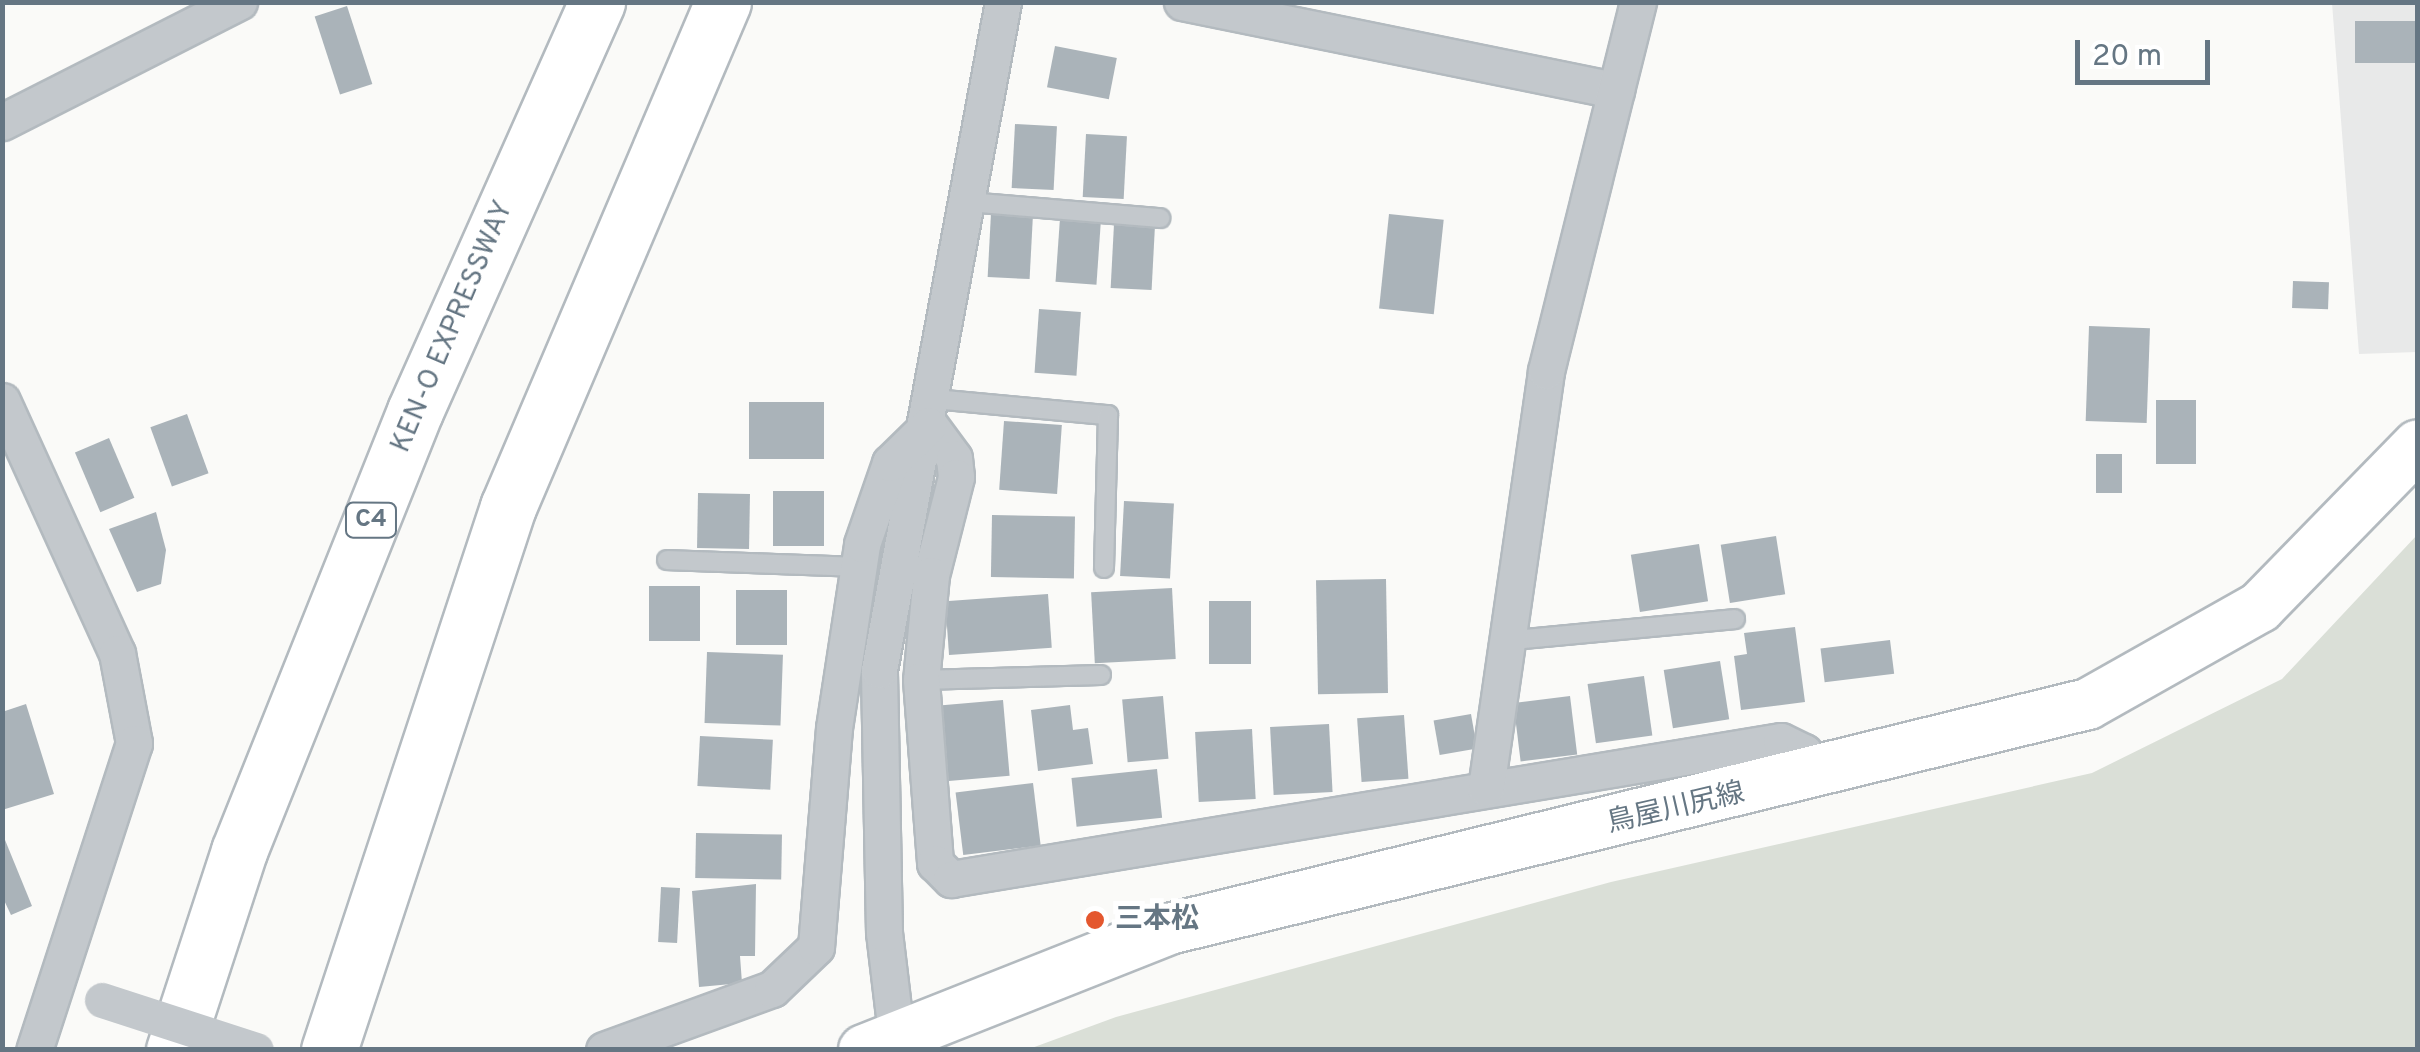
<!DOCTYPE html>
<html>
<head>
<meta charset="utf-8">
<style>
	body { margin:0 }
	#map { position:relative; width:2420px; height:1052px; overflow:hidden; background:#fafaf8; font-family:Overpass,"Noto Sans JP",sans-serif }
	div>[style] { position:absolute }
	.built>* { inset:0; background:#e8e9e9 }
	.green>* { inset:0; background:#dadfd7 }
	.building>* { inset:0; background:#aab3b9; transform-origin:0 0 }
	.roads { filter:drop-shadow(2px 0 #b3babf) drop-shadow(-2px 0 #b3babf) drop-shadow(0 2px #b3babf) drop-shadow(0 -2px #b3babf) }
	.service>* { height:18px; margin:-9px; padding:0 9px; transform-origin:9px; border-radius:9px; background:#c3c8cc }
	.minor>* { height:35px; margin:-17.5px; padding:0 17.5px; transform-origin:17.5px; border-radius:17.5px; background:#c3c8cc }
	.secondary>* { height:50px; margin:-25px; padding:0 25px; transform-origin:25px; border-radius:25px; background:#fff }
	.motorway>* { height:55px; margin:-27.5px; padding:0 27.5px; transform-origin:27.5px; border-radius:27.5px; background:#fff }
	.minor-bridge>* { height:35px; margin:-17.5px; padding:0 17.5px; transform-origin:17.5px; border-radius:17.5px; background:#c3c8cc }
	.dots>* { width:28px; height:28px; translate:-50% -50%; box-sizing:border-box; border:5px solid #fff; border-radius:50% }
	span { translate:-50% -50%; white-space:nowrap; text-align:center; line-height:1.15; -webkit-text-stroke:10px #fff; paint-order:stroke }
	.shield-label span { padding:2px 8px; background:#fff; border:2px solid; border-radius:8px; -webkit-text-stroke-width:0 }
	.shield-label { font-size:25px; color:#657683; font-weight:700 }
	.street-label { font-size:28px; color:#657683 }
	.poi-label { font-size:28px; color:#657683; font-weight:700 }
	.left { translate:0 -50%; text-align:left }
	.frame { position:absolute; inset:0; border:5px solid #657683; pointer-events:none }
	.scale { position:absolute; left:2075px; top:40px; width:135px; height:45px; box-sizing:border-box; border:5px solid #657683; border-top:0; padding-left:12px; font-size:30px; line-height:35px; white-space:nowrap; color:#657683; -webkit-text-stroke:8px #fff; paint-order:stroke }
</style>
</head>
<body>
<div id="map">
	<div class="built">
		<div style="clip-path:polygon(2332px 3px,2417px 3px,2417px 352px,2359px 354px)"></div>
	</div>
	<div class="green">
		<div style="clip-path:polygon(2417px 535px,2417px 1049px,1029px 1049px,1116px 1017px,1611px 882px,2092px 773px,2282px 679px)"></div>
	</div>
	<div class="building">
		<div style="left:347px;top:6px;width:82px;height:34px;rotate:72deg"></div>
		<div style="left:2418px;top:21px;width:42px;height:63px;rotate:90deg"></div>
		<div style="left:1055px;top:46px;width:63px;height:42px;rotate:11deg"></div>
		<div style="left:1015px;top:124px;width:42px;height:64px;rotate:3deg"></div>
		<div style="left:1086px;top:134px;width:41px;height:63px;rotate:3deg"></div>
		<div style="left:991px;top:213px;width:42px;height:64px;rotate:3deg"></div>
		<div style="left:1389px;top:214px;width:55px;height:95px;rotate:6deg"></div>
		<div style="left:1060px;top:218px;width:41px;height:64px;rotate:4deg"></div>
		<div style="left:1114px;top:224px;width:41px;height:64px;rotate:3deg"></div>
		<div style="left:2293px;top:281px;width:36px;height:27px;rotate:2deg"></div>
		<div style="left:1039px;top:309px;width:42px;height:64px;rotate:4deg"></div>
		<div style="left:2089px;top:326px;width:61px;height:95px;rotate:2deg"></div>
		<div style="left:2196px;top:400px;width:64px;height:40px;rotate:90deg"></div>
		<div style="left:824px;top:402px;width:57px;height:75px;rotate:90deg"></div>
		<div style="left:187px;top:414px;width:63px;height:39px;rotate:70deg"></div>
		<div style="left:1004px;top:421px;width:58px;height:69px;rotate:4deg"></div>
		<div style="left:109px;top:438px;width:65px;height:37px;rotate:67deg"></div>
		<div style="left:2122px;top:454px;width:39px;height:26px;rotate:90deg"></div>
		<div style="left:773px;top:491px;width:51px;height:55px"></div>
		<div style="left:698px;top:493px;width:52px;height:55px;rotate:1deg"></div>
		<div style="left:1124px;top:501px;width:50px;height:75px;rotate:3deg"></div>
		<div style="clip-path:polygon(156px 512px,166px 550px,161px 584px,137px 592px,109px 529px)"></div>
		<div style="left:992px;top:515px;width:83px;height:62px;rotate:1deg"></div>
		<div style="left:1776px;top:536px;width:59px;height:56px;rotate:81deg"></div>
		<div style="left:1699px;top:544px;width:58px;height:69px;rotate:81deg"></div>
		<div style="left:1386px;top:579px;width:114px;height:70px;rotate:89deg"></div>
		<div style="left:649px;top:586px;width:51px;height:55px"></div>
		<div style="left:1172px;top:588px;width:71px;height:81px;rotate:87deg"></div>
		<div style="left:736px;top:590px;width:51px;height:55px"></div>
		<div style="left:1048px;top:594px;width:54px;height:103px;rotate:86deg"></div>
		<div style="left:1209px;top:601px;width:42px;height:63px"></div>
		<div style="clip-path:polygon(1795px 627px,1805px 702px,1741px 710px,1734px 656px,1747px 654px,1744px 633px)"></div>
		<div style="left:1890px;top:640px;width:34px;height:70px;rotate:83deg"></div>
		<div style="left:707px;top:652px;width:76px;height:71px;rotate:2deg"></div>
		<div style="left:1720px;top:661px;width:59px;height:57px;rotate:81deg"></div>
		<div style="left:1644px;top:676px;width:60px;height:57px;rotate:82deg"></div>
		<div style="left:1163px;top:696px;width:63px;height:41px;rotate:85deg"></div>
		<div style="left:1570px;top:696px;width:59px;height:57px;rotate:83deg"></div>
		<div style="left:1003px;top:700px;width:76px;height:64px;rotate:85deg"></div>
		<div style="clip-path:polygon(26px 704px,54px 794px,2px 810px,2px 712px)"></div>
		<div style="clip-path:polygon(1070px 705px,1073px 730px,1088px 728px,1093px 764px,1038px 771px,1031px 710px)"></div>
		<div style="left:1471px;top:714px;width:35px;height:38px;rotate:80deg"></div>
		<div style="left:1404px;top:715px;width:64px;height:47px;rotate:86deg"></div>
		<div style="left:1329px;top:724px;width:68px;height:59px;rotate:87deg"></div>
		<div style="left:1252px;top:729px;width:70px;height:57px;rotate:87deg"></div>
		<div style="left:700px;top:736px;width:73px;height:50px;rotate:3deg"></div>
		<div style="left:1157px;top:769px;width:49px;height:86px;rotate:84deg"></div>
		<div style="left:1033px;top:783px;width:63px;height:78px;rotate:83deg"></div>
		<div style="left:696px;top:833px;width:86px;height:45px;rotate:1deg"></div>
		<div style="clip-path:polygon(3px 835px,32px 906px,11px 915px,2px 896px)"></div>
		<div style="clip-path:polygon(756px 884px,755px 956px,740px 956px,742px 983px,699px 987px,692px 891px)"></div>
		<div style="left:661px;top:887px;width:19px;height:55px;rotate:3deg"></div>
	</div>
	<div class="roads">
		<div class="service">
			<div style="left:968px;top:202px;width:193px;rotate:4.8deg"></div>
			<div style="left:934px;top:399px;width:175px;rotate:5.3deg"></div>
			<div style="left:1108px;top:415px;width:153px;rotate:91.5deg"></div>
			<div style="left:667px;top:560px;width:191px;rotate:2.1deg"></div>
			<div style="left:1503px;top:641px;width:233px;rotate:-5.4deg"></div>
			<div style="left:921px;top:680px;width:180px;rotate:-1.6deg"></div>
		</div>
		<div class="minor">
			<div style="left:1182px;top:2px;width:443px;rotate:11.5deg"></div>
			<div style="left:2px;top:122px;width:266px;rotate:-26.9deg"></div>
			<div style="left:2px;top:401px;width:277px;rotate:65.5deg"></div>
			<div style="left:117px;top:653px;width:92px;rotate:79.3deg"></div>
			<div style="left:134px;top:743px;width:323px;rotate:108deg"></div>
			<div style="left:929px;top:424px;width:42px;rotate:53.7deg"></div>
			<div style="left:954px;top:458px;width:19px;rotate:84deg"></div>
			<div style="left:956px;top:477px;width:101px;rotate:104.3deg"></div>
			<div style="left:931px;top:575px;width:105px;rotate:95.4deg"></div>
			<div style="left:921px;top:680px;width:184px;rotate:85.6deg"></div>
			<div style="left:935px;top:863px;width:23px;rotate:45deg"></div>
			<div style="left:951px;top:879px;width:841px;rotate:-9.44deg"></div>
			<div style="left:1781px;top:741px;width:25px;rotate:26deg"></div>
			<div style="left:1804px;top:752px;width:27px;rotate:68deg"></div>
			<div style="left:1486px;top:788px;width:421px;rotate:-81.8deg"></div>
			<div style="left:1546px;top:371px;width:380px;rotate:-76deg"></div>
			<div style="left:896px;top:1033px;width:101px;rotate:-96.8deg"></div>
			<div style="left:884px;top:933px;width:263px;rotate:-91.1deg"></div>
			<div style="left:879px;top:670px;width:679px;rotate:-79.48deg"></div>
			<div style="left:604px;top:1050px;width:179px;rotate:-20deg"></div>
			<div style="left:772px;top:989px;width:61px;rotate:-43.7deg"></div>
			<div style="left:816px;top:947px;width:220px;rotate:-85.3deg"></div>
			<div style="left:834px;top:728px;width:186px;rotate:-81.3deg"></div>
			<div style="left:862px;top:544px;width:86px;rotate:-70.9deg"></div>
			<div style="left:890px;top:463px;width:54px;rotate:-44.3deg"></div>
		</div>
		<div class="secondary">
			<div style="left:864px;top:1050px;width:328px;rotate:-21.6deg"></div>
			<div style="left:1169px;top:929px;width:946px;rotate:-13.76deg"></div>
			<div style="left:2088px;top:704px;width:197px;rotate:-29.4deg"></div>
			<div style="left:2260px;top:607px;width:226px;rotate:-45.7deg"></div>
		</div>
		<div class="motorway">
			<div style="left:174px;top:1050px;width:209px;rotate:-71.9deg"></div>
			<div style="left:239px;top:851px;width:474px;rotate:-68.2deg"></div>
			<div style="left:415px;top:411px;width:448px;rotate:-66deg"></div>
			<div style="left:329px;top:1050px;width:572px;rotate:-71.76deg"></div>
			<div style="left:508px;top:507px;width:549px;rotate:-66.94deg"></div>
		</div>
	</div>
	<div class="minor-bridge">
		<div style="left:102px;top:1000px;width:162px;rotate:18deg"></div>
	</div>
	<div class="dots">
		<div style="left:1095px;top:920px;background:#e4572e"></div>
	</div>
	<div class="shield-label">
		<span style="left:371px;top:520px">C4</span>
	</div>
	<div class="street-label">
		<span style="left:453px;top:327px;rotate:-67deg">KEN-O EXPRESSWAY</span>
		<span style="left:1676px;top:809px;rotate:-13deg">鳥屋川尻線</span>
	</div>
	<div class="poi-label">
		<span class="left" style="left:1115px;top:920px">三本松</span>
	</div>
	<div class="frame"></div>
	<div class="scale">20 m</div>
</div>
</body>
</html>
